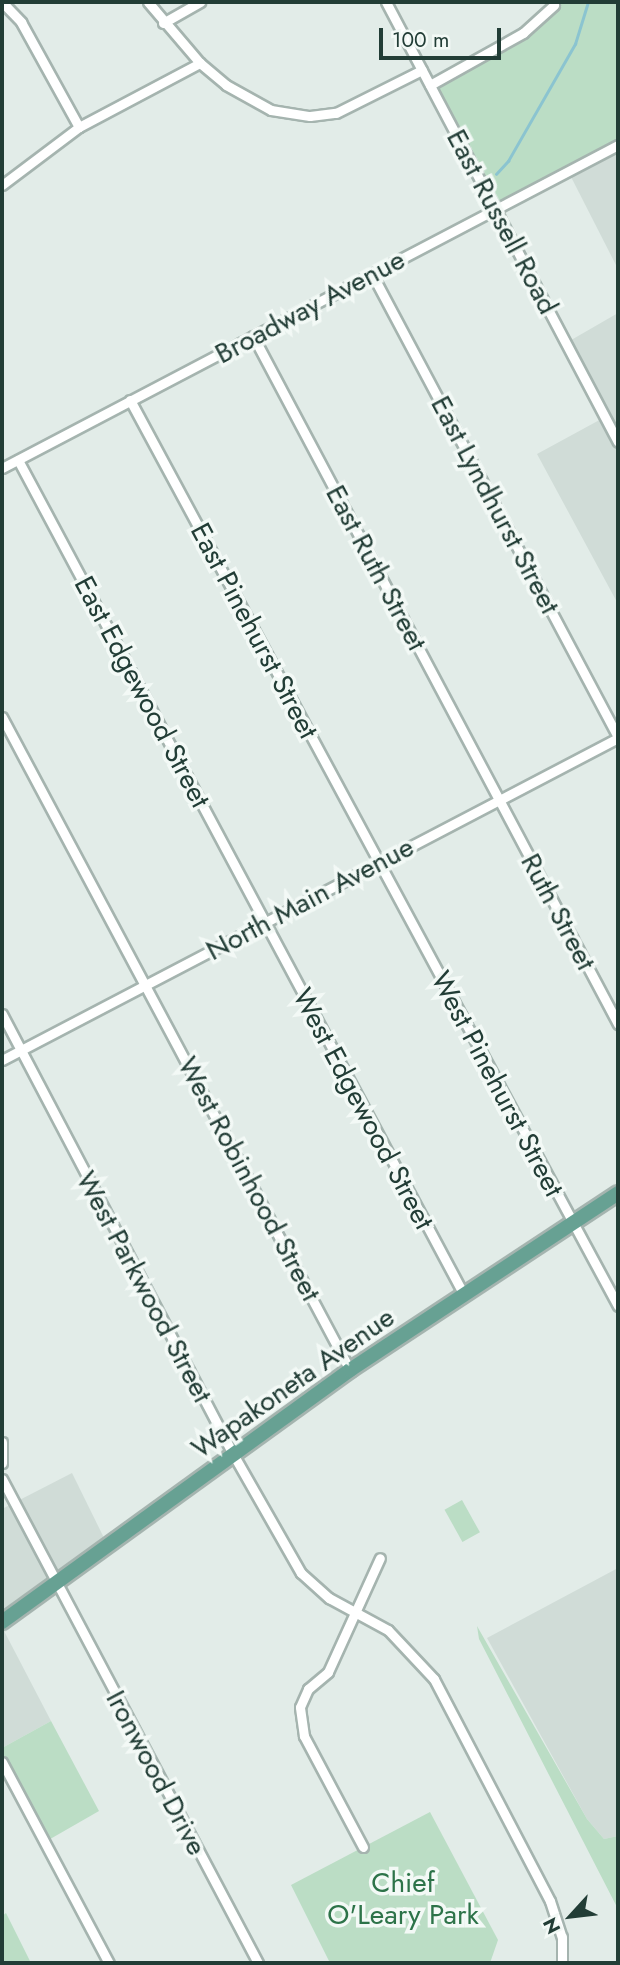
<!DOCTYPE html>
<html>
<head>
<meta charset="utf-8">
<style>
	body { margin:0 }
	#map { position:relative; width:620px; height:1965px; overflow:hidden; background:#e2ece8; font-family:Jost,sans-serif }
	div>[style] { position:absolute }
	.built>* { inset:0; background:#d0dcd7 }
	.green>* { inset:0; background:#bbddc5; transform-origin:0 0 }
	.stream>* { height:2.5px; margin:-1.25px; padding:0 1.25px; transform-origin:1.25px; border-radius:1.25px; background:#8bc4d0 }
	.roads { filter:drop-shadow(2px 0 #a5b4af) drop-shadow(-2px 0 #a5b4af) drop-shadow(0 2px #a5b4af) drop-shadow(0 -2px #a5b4af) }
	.street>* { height:9px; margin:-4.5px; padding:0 4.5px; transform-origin:4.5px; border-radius:4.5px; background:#fff }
	.primary>* { height:14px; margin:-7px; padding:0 7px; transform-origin:7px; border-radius:7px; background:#67a193 }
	span { translate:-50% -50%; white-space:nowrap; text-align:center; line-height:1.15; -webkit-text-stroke:7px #f3f9f6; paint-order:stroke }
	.street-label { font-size:28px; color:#223d36 }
	.park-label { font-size:28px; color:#2d7349 }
	.frame { position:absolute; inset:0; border:4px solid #223d36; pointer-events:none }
	.north { position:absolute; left:536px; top:1881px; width:70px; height:70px; -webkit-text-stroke:5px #f3f9f6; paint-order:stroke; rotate:243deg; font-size:19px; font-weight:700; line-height:28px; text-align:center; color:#223d36 }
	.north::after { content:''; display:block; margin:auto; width:24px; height:32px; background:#223d36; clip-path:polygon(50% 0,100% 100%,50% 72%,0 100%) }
	.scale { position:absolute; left:379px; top:28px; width:122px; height:32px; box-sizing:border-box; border:4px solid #223d36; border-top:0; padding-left:9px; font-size:21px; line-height:24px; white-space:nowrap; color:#223d36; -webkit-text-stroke:5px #f3f9f6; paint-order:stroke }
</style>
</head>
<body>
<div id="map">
	<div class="built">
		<div style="clip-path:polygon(618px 145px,618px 269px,568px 171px)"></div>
		<div style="clip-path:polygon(618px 313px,618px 604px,537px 454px,605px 417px,566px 343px)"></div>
		<div style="clip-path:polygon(72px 1473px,108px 1546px,2px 1622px,2px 1509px)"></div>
		<div style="clip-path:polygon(618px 1568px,618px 1836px,604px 1839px,587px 1819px,487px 1638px)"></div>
		<div style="clip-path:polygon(2px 1627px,51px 1721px,2px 1748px)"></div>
	</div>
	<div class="green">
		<div style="clip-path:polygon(556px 2px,618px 2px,618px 145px,494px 209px,430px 85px,523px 33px)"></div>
		<div style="left:462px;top:1500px;width:37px;height:20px;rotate:61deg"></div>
		<div style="clip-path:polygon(477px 1626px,587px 1819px,604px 1839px,618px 1836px,618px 1909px,479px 1639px)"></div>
		<div style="clip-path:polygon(51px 1721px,99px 1811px,45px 1842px,2px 1762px,2px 1748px)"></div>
		<div style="clip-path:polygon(430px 1812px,498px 1940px,490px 1963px,330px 1963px,291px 1885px)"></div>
		<div style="clip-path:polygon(6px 1913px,31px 1963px,2px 1963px,2px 1916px)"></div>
	</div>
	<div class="stream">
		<div style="left:496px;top:174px;width:18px;rotate:-47deg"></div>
		<div style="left:508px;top:161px;width:135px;rotate:-60.2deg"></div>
		<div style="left:575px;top:44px;width:44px;rotate:-72.8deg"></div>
	</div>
	<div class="roads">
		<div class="street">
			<div style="left:2px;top:2px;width:28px;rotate:46deg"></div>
			<div style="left:21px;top:22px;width:120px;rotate:61.1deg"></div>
			<div style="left:148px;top:2px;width:80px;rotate:49.6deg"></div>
			<div style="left:200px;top:63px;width:34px;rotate:40deg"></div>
			<div style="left:226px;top:85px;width:51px;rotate:29.1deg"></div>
			<div style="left:271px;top:110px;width:39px;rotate:9deg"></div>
			<div style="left:310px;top:116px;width:26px;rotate:-7deg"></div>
			<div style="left:336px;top:113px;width:96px;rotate:-26.6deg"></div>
			<div style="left:386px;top:2px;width:497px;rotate:62.2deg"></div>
			<div style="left:163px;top:23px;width:43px;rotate:-29.6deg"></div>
			<div style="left:430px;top:85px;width:107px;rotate:-29.2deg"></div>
			<div style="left:523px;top:33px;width:42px;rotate:-42.1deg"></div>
			<div style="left:2px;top:185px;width:96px;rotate:-37deg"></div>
			<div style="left:79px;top:127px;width:137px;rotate:-27.9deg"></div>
			<div style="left:372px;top:274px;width:524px;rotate:62.02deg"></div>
			<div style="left:253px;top:336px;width:779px;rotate:62.05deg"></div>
			<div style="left:130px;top:400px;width:1029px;rotate:61.69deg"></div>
			<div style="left:18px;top:460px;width:944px;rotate:61.89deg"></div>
			<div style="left:2px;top:468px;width:696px;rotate:-27.67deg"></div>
			<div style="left:2px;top:717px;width:740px;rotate:61.95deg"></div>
			<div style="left:2px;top:1014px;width:497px;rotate:62.3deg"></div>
			<div style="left:233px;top:1454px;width:137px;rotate:60.3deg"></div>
			<div style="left:301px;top:1573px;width:38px;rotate:42deg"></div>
			<div style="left:329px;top:1598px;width:67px;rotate:28.5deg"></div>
			<div style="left:388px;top:1630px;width:67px;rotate:46.8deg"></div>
			<div style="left:434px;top:1679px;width:250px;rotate:62.4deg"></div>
			<div style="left:550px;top:1901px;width:38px;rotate:72deg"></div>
			<div style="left:562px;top:1937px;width:26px;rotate:90deg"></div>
			<div style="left:2px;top:1060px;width:695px;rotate:-27.6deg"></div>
			<div style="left:2px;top:1442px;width:21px;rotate:90deg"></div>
			<div style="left:2px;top:1479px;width:548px;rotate:62.12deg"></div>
			<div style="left:2px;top:1762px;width:228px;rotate:62deg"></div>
			<div style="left:363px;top:1847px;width:126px;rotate:-118deg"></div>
			<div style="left:304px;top:1736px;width:29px;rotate:-98deg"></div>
			<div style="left:300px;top:1707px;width:20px;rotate:-66deg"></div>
			<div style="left:308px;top:1689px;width:26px;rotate:-40deg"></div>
			<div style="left:328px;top:1672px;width:125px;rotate:-65.5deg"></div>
		</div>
		<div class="primary">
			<div style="left:2px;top:1622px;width:430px;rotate:-35.9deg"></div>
			<div style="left:350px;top:1370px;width:321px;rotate:-33.4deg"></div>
		</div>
	</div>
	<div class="street-label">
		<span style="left:502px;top:222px;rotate:62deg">East Russell Road</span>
		<span style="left:310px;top:307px;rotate:-28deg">Broadway Avenue</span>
		<span style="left:495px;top:505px;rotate:62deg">East Lyndhurst Street</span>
		<span style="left:376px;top:568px;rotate:62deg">East Ruth Street</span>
		<span style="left:254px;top:631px;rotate:62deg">East Pinehurst Street</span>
		<span style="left:142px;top:692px;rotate:62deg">East Edgewood Street</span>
		<span style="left:310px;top:899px;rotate:-28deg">North Main Avenue</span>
		<span style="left:558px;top:912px;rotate:62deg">Ruth Street</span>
		<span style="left:497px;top:1084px;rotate:62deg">West Pinehurst Street</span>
		<span style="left:363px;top:1109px;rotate:62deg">West Edgewood Street</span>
		<span style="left:249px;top:1179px;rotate:62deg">West Robinhood Street</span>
		<span style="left:144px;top:1287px;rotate:62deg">West Parkwood Street</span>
		<span style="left:293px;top:1383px;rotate:-35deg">Wapakoneta Avenue</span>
		<span style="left:156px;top:1773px;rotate:62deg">Ironwood Drive</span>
	</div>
	<div class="park-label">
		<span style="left:403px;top:1899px">Chief<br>O'Leary Park</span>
	</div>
	<div class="frame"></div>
	<div class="north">N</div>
	<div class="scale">100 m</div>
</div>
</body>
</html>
